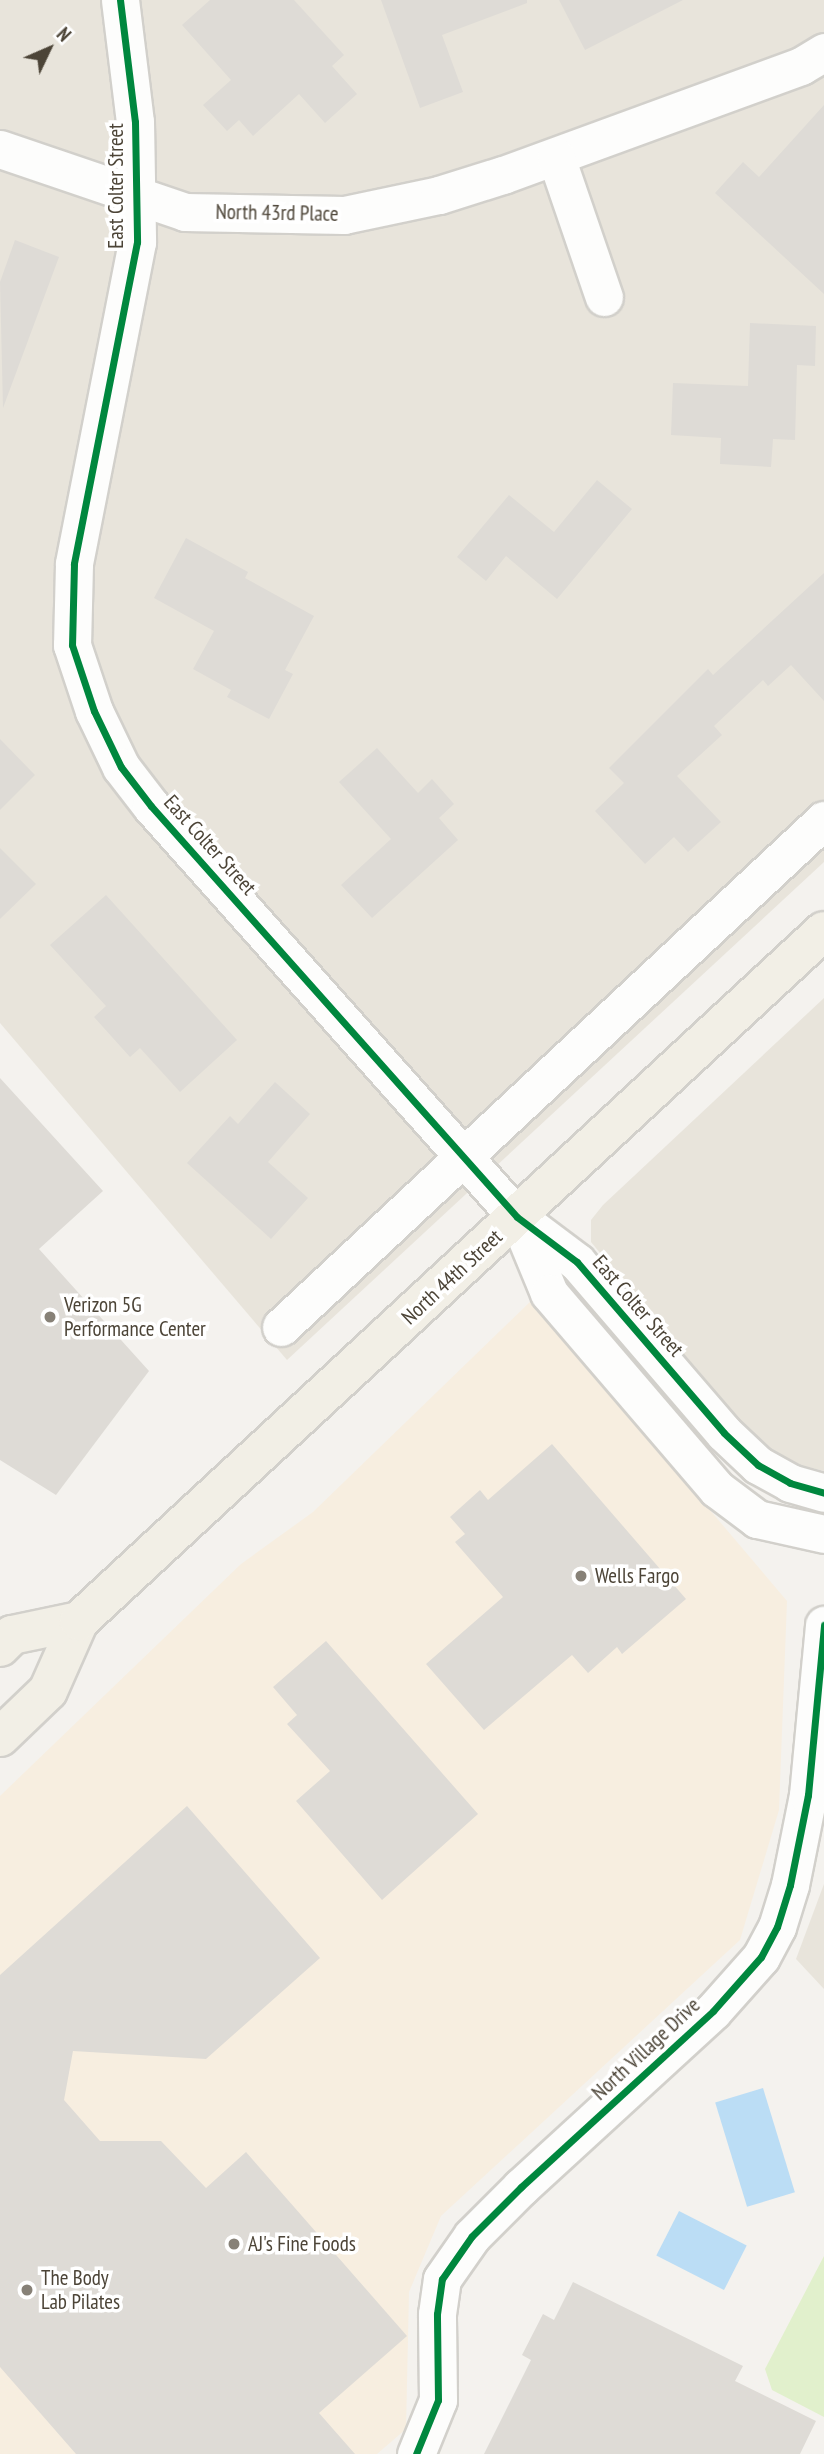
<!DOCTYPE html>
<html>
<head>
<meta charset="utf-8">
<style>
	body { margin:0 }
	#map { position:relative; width:824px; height:2454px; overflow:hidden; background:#f4f2ee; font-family:"PT Sans Narrow",sans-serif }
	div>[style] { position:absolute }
	.residential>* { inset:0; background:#e8e4db }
	.commercial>* { inset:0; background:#f7eee0 }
	.green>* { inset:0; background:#e1f0cc }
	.water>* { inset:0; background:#bbddf5; transform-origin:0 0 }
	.building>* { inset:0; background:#dedbd6 }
	.roads { filter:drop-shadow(2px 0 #d2d0cb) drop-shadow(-2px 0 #d2d0cb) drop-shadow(0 2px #d2d0cb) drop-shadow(0 -2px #d2d0cb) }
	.minor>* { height:37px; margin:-18.5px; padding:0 18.5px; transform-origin:18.5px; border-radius:18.5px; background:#fdfdfc }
	.major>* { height:38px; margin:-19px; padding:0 19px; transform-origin:19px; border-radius:19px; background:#f2efe6 }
	.cycleway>* { height:7px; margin:-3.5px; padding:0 3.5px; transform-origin:3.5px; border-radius:3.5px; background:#00873e }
	.dots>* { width:19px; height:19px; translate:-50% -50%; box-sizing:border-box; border:4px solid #fff; border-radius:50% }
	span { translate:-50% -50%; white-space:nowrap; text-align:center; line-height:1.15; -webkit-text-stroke:7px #fff; paint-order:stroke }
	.street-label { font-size:21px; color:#4c4437 }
	.poi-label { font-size:21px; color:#4c4437 }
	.left { translate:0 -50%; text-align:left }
	.north { position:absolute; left:14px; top:14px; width:70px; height:70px; -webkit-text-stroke:5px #fff; paint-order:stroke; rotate:46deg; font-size:19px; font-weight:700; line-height:28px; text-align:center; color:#4c4437 }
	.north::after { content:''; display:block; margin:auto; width:24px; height:32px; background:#4c4437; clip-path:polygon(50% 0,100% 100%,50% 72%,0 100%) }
</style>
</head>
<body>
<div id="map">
	<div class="residential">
		<div style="clip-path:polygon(0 0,824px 0,824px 862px,287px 1360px,0 1023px)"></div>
		<div style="clip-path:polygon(824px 998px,824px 1471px,787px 1462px,750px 1435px,591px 1242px,591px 1220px,603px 1205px)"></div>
		<div style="clip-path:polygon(824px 1884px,824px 1989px,796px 1959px)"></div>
	</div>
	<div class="commercial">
		<div style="clip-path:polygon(532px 1300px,787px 1601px,779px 1810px,740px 1940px,441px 2216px,409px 2292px,406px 2429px,377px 2454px,0 2454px,0 1796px,241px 1564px,313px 1512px)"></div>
	</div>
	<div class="green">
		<div style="clip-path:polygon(824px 2256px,824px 2417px,772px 2390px,765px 2369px)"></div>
	</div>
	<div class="water">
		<div style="left:763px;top:2088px;width:109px;height:50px;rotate:73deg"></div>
		<div style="left:679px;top:2211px;width:76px;height:50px;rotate:27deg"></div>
	</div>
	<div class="building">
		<div style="clip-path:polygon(210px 0,294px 0,344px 55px,332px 66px,357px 94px,325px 123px,299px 94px,253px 136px,239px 120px,227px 131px,203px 105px,231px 80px,182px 25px)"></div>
		<div style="clip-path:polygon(381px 0,527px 0,527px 3px,442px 35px,463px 92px,420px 108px)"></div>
		<div style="clip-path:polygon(559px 0,683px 0,585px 50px)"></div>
		<div style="clip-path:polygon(824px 105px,824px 294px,715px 193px,743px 162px,759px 177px)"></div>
		<div style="clip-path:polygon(15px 240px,59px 257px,3px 408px,0 282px)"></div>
		<div style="clip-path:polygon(750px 323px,816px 326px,815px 366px,797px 365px,795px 440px,773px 439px,771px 467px,720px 464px,721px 438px,671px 435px,673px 383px,748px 386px)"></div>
		<div style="clip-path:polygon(597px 480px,632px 509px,557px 599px,506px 556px,486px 581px,457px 557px,509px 495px,554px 532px)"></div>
		<div style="clip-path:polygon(186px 538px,248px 572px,245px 578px,314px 616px,285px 670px,293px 674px,269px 719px,227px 697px,231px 690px,193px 669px,214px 631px,154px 598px)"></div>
		<div style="clip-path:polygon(824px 573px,824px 701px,791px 665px,768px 686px,763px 680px,714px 726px,722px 735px,677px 776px,721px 822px,688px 852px,674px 837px,645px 864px,595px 811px,624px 783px,609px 768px,708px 669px,713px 675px)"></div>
		<div style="clip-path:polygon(0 739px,35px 775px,0 810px)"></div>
		<div style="clip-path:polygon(377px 748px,418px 793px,432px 779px,454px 804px,439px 818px,458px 840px,372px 918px,341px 885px,391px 839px,339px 782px)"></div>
		<div style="clip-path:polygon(0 848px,36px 884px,0 919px)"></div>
		<div style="clip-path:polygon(106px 895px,237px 1040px,180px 1092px,140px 1048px,130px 1057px,94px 1017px,106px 1006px,50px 945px)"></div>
		<div style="clip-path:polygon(0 1078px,103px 1191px,39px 1249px,149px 1371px,56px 1495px,0 1460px)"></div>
		<div style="clip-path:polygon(275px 1082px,310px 1114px,268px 1162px,308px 1198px,271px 1239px,187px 1163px,230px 1116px,238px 1124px)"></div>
		<div style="clip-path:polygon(552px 1444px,686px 1599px,622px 1654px,617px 1647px,588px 1673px,572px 1655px,484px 1730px,426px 1664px,503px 1597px,455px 1542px,465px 1534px,450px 1517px,480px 1490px,488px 1500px)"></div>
		<div style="clip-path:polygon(326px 1641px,478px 1814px,382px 1900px,296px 1801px,330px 1771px,287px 1724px,297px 1715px,273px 1687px)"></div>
		<div style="clip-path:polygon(187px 1806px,320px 1958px,206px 2059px,73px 2051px,64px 2100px,100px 2141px,161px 2141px,206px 2188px,246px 2152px,407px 2336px,319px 2413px,355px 2454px,76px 2454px,0 2367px,0 1975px)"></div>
		<div style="clip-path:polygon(573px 2282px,743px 2366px,735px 2381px,816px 2421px,800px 2454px,484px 2454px,531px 2360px,522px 2355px,543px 2314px,554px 2320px)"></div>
	</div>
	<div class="roads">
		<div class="minor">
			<div style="left:120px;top:0;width:123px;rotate:83deg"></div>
			<div style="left:135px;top:122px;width:120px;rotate:89deg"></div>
			<div style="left:137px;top:242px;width:328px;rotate:101.1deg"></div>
			<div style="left:74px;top:564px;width:81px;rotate:91.4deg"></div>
			<div style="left:72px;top:645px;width:70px;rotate:71.6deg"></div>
			<div style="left:94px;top:711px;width:62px;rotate:64.3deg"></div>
			<div style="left:121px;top:767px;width:49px;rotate:52.4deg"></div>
			<div style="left:151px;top:806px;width:550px;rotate:48.31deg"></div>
			<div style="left:517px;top:1217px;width:75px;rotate:36.9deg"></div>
			<div style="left:577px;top:1262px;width:225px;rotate:49.3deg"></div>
			<div style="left:724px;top:1433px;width:47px;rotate:43.3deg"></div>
			<div style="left:758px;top:1465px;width:37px;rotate:29deg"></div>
			<div style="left:790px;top:1483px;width:35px;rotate:16deg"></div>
			<div style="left:0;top:149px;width:195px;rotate:18.8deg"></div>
			<div style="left:185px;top:212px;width:159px;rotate:1.1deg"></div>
			<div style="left:344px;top:215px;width:97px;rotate:-11.9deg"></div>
			<div style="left:439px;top:195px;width:67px;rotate:-17.4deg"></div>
			<div style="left:503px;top:175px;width:317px;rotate:-20.1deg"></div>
			<div style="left:801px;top:66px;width:27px;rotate:-31deg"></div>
			<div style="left:556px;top:157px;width:148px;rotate:71.1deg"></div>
			<div style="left:518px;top:1218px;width:81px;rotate:67.5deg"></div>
			<div style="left:549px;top:1293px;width:258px;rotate:49.4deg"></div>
			<div style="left:717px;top:1489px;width:50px;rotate:36.9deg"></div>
			<div style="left:757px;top:1519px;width:69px;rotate:12.6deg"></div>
			<div style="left:281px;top:1327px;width:743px;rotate:-43.04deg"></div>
			<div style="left:416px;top:2454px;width:58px;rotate:-67.8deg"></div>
			<div style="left:438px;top:2400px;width:86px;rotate:-90.7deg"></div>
			<div style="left:437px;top:2314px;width:35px;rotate:-82deg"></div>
			<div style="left:442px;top:2279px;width:52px;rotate:-55.1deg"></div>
			<div style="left:472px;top:2236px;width:69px;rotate:-45deg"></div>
			<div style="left:521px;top:2187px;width:260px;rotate:-42.5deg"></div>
			<div style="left:713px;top:2011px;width:72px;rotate:-48.4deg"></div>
			<div style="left:761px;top:1957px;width:34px;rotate:-62deg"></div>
			<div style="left:777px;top:1927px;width:44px;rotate:-72.8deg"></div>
			<div style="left:790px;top:1885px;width:92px;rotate:-78.7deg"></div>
			<div style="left:808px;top:1795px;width:171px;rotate:-84.6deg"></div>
		</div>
		<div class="major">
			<div style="left:0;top:1647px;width:17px;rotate:-45deg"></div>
			<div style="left:12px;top:1635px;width:68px;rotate:-11.8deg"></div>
			<div style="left:0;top:1737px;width:66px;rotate:-43.8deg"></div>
			<div style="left:48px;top:1691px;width:77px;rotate:-66.1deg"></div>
			<div style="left:79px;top:1621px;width:1015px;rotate:-42.81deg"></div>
		</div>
	</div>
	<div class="cycleway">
		<div style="left:120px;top:0;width:123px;rotate:83deg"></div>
		<div style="left:135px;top:122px;width:120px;rotate:89deg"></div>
		<div style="left:137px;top:242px;width:328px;rotate:101.1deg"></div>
		<div style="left:74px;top:564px;width:81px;rotate:91.4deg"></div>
		<div style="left:72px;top:645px;width:70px;rotate:71.6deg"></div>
		<div style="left:94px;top:711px;width:62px;rotate:64.3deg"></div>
		<div style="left:121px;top:767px;width:49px;rotate:52.4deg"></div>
		<div style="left:151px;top:806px;width:550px;rotate:48.31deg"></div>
		<div style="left:517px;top:1217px;width:75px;rotate:36.9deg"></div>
		<div style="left:577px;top:1262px;width:225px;rotate:49.3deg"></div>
		<div style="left:724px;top:1433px;width:47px;rotate:43.3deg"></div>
		<div style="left:758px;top:1465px;width:37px;rotate:29deg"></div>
		<div style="left:790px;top:1483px;width:35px;rotate:16deg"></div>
		<div style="left:416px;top:2454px;width:58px;rotate:-67.8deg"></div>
		<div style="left:438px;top:2400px;width:86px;rotate:-90.7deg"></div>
		<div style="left:437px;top:2314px;width:35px;rotate:-82deg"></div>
		<div style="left:442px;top:2279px;width:52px;rotate:-55.1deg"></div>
		<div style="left:472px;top:2236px;width:69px;rotate:-45deg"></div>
		<div style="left:521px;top:2187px;width:260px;rotate:-42.5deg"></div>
		<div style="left:713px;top:2011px;width:72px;rotate:-48.4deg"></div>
		<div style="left:761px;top:1957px;width:34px;rotate:-62deg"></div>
		<div style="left:777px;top:1927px;width:44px;rotate:-72.8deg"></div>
		<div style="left:790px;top:1885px;width:92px;rotate:-78.7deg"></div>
		<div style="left:808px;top:1795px;width:171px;rotate:-84.6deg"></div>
	</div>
	<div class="dots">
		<div style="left:50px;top:1317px;background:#878177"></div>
		<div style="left:581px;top:1576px;background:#878177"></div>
		<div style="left:234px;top:2244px;background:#878177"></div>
		<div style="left:27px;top:2290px;background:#878177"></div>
	</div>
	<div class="street-label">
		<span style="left:116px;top:186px;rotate:-90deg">East Colter Street</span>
		<span style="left:277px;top:213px;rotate:1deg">North 43rd Place</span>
		<span style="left:210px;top:845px;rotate:48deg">East Colter Street</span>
		<span style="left:452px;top:1277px;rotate:-43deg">North 44th Street</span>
		<span style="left:638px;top:1306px;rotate:49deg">East Colter Street</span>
		<span style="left:646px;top:2049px;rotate:-43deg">North Village Drive</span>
	</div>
	<div class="poi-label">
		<span class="left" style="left:64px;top:1317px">Verizon 5G<br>Performance Center</span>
		<span class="left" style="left:595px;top:1576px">Wells Fargo</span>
		<span class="left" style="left:248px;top:2244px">AJ's Fine Foods</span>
		<span class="left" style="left:41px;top:2290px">The Body<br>Lab Pilates</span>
	</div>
	<div class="north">N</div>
</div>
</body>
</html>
